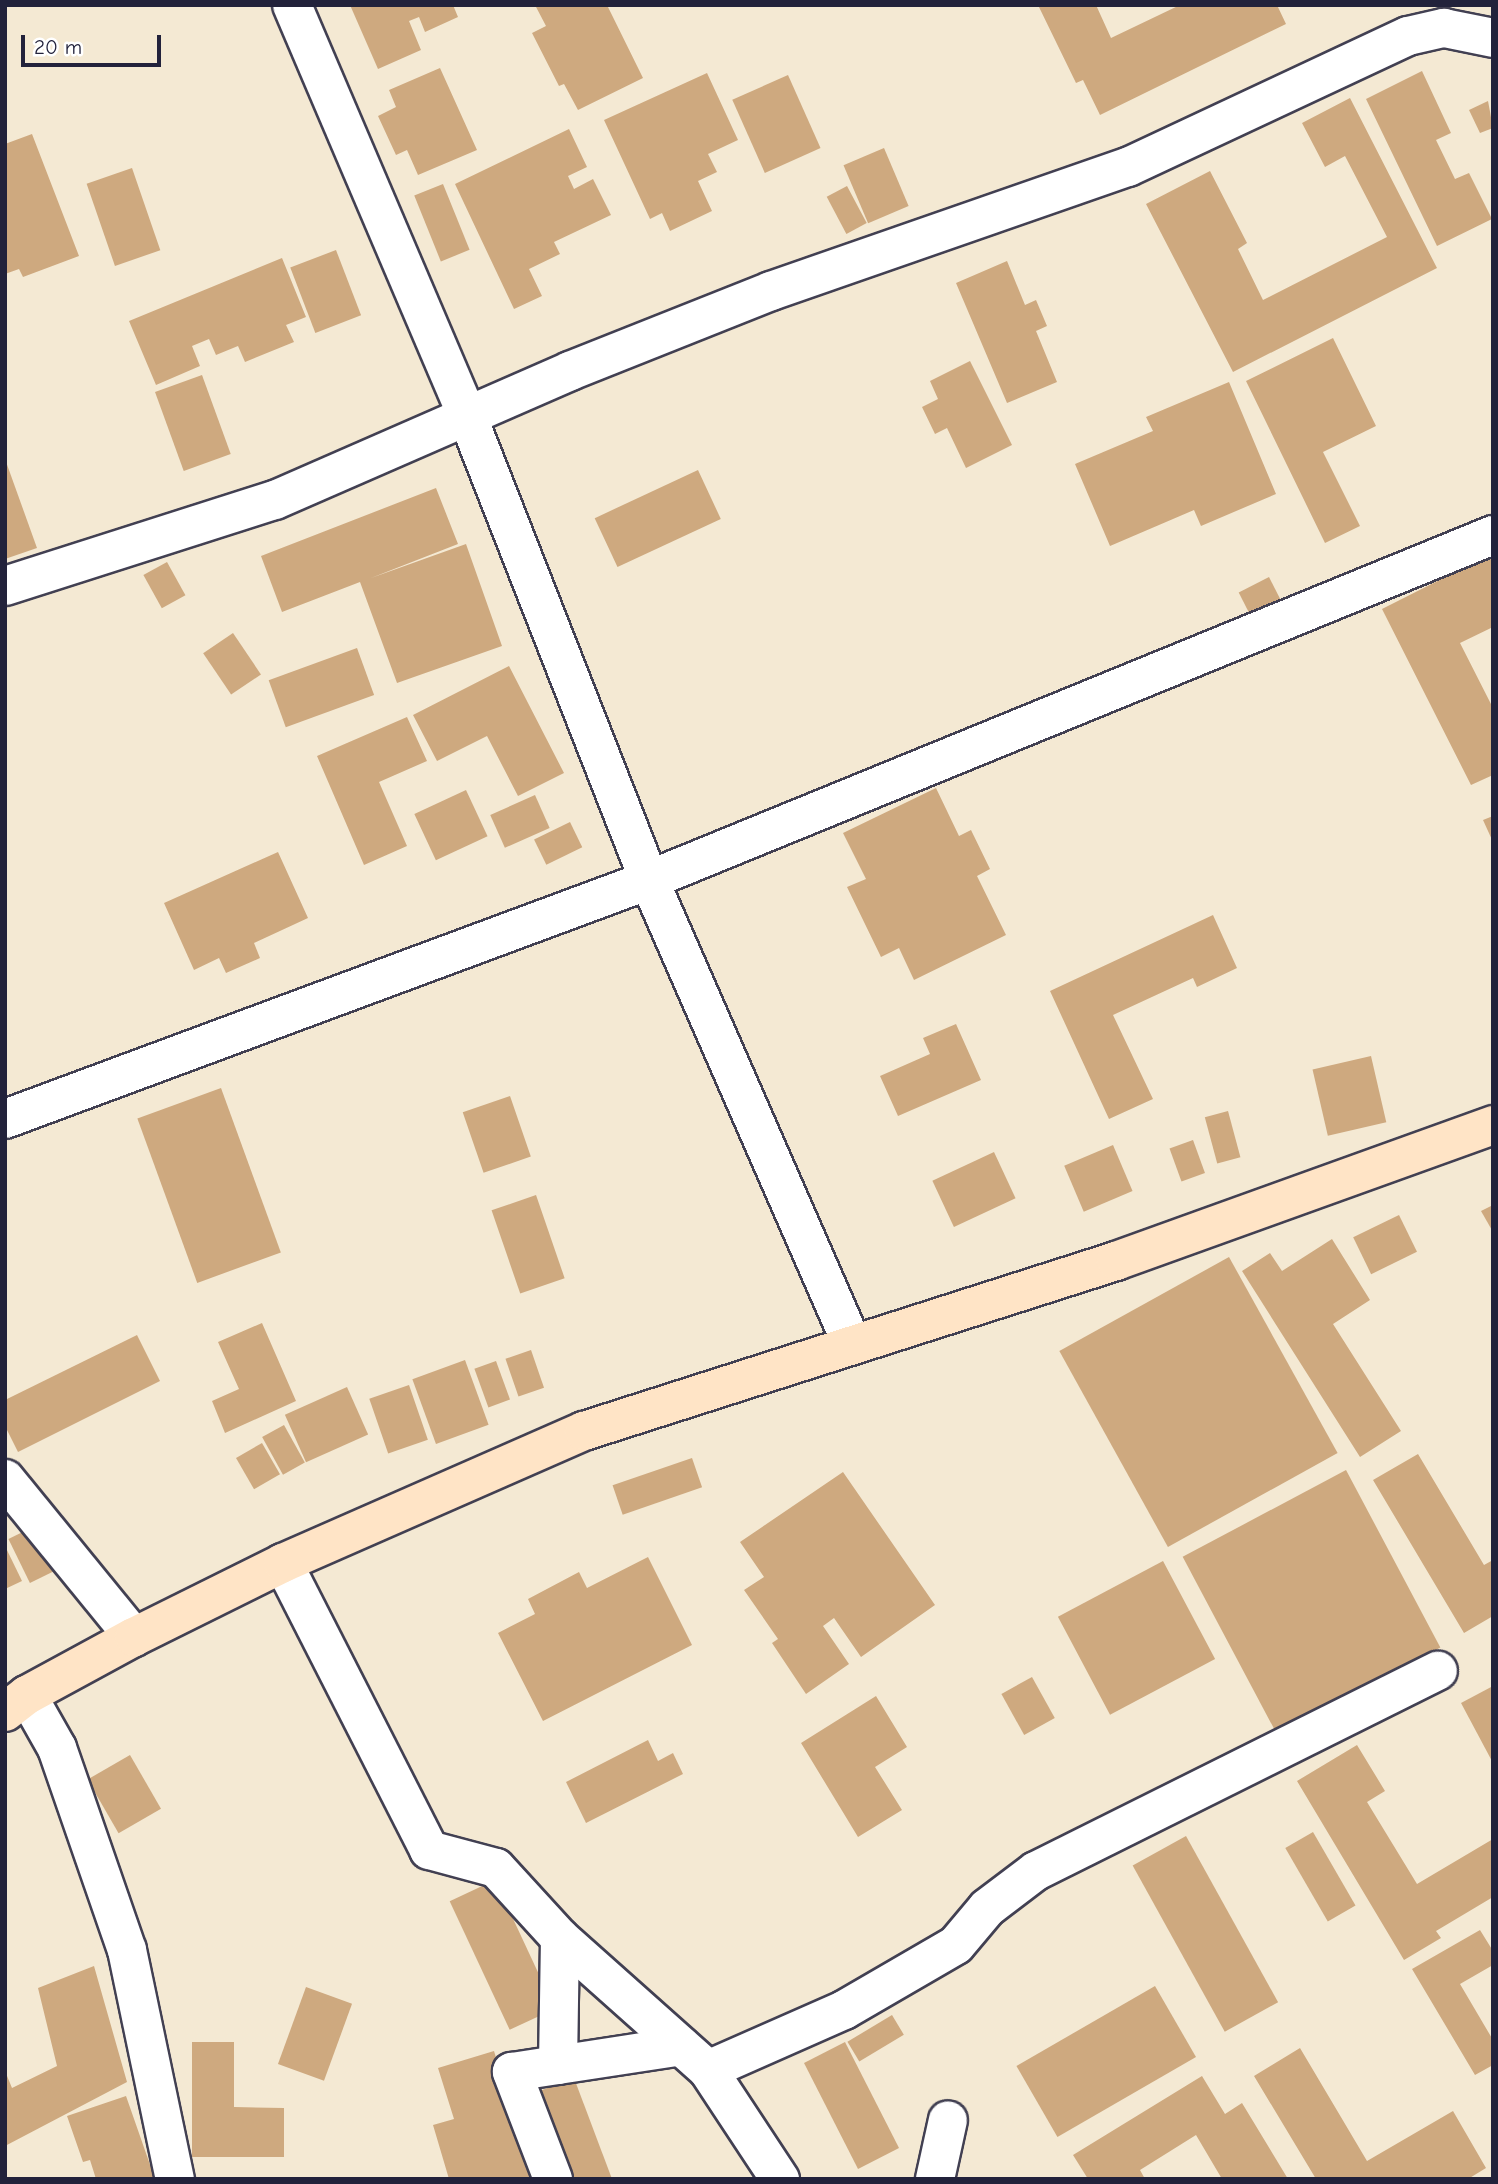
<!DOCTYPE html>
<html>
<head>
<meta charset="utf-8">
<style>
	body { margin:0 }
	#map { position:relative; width:1498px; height:2184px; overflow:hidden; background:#f4e9d3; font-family:"Comic Neue",sans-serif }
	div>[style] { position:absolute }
	.building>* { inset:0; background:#cea97f; transform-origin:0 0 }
	.roads { filter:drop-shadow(2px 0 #424052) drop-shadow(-2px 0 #424052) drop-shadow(0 2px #424052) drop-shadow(0 -2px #424052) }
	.street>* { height:38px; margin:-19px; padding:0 19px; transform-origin:19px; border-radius:19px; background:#fff }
	.secondary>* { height:38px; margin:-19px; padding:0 19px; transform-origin:19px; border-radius:19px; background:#ffe4c6 }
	span { translate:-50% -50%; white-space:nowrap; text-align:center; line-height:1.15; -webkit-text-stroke:5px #fff; paint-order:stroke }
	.frame { position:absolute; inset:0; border:7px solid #22223b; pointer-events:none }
	.scale { position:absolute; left:21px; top:35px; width:140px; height:32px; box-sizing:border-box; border:4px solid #22223b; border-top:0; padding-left:9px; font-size:21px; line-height:24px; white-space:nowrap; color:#22223b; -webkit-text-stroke:5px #fff; paint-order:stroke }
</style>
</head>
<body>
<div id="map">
	<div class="building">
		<div style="clip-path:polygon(350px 5px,453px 5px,458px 17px,425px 32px,419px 17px,409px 21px,421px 50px,378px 69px)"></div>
		<div style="clip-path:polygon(535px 5px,607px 5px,643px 78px,578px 110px,564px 84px,559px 86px,532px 33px,546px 26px)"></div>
		<div style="clip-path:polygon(1038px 5px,1096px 5px,1111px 38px,1180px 5px,1277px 5px,1286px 24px,1100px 115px,1083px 80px,1076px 83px)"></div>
		<div style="clip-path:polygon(440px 68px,477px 150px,418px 175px,407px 150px,396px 155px,378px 116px,396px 107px,389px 90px)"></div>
		<div style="clip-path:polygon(1422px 71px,1451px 133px,1436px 140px,1455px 179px,1469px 173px,1492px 219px,1437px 246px,1366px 99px)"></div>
		<div style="clip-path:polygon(707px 73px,738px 140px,708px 154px,717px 172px,698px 181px,712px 211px,670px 231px,662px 213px,650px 219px,604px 120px)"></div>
		<div style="left:788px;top:75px;width:80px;height:61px;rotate:66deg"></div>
		<div style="clip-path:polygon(1350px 98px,1437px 268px,1233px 372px,1146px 204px,1210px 171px,1247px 243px,1238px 249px,1263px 300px,1387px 237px,1345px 156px,1325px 167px,1302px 123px)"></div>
		<div style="clip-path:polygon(1488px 101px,1493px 128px,1480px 133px,1469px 110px)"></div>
		<div style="clip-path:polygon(569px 129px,587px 167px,568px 176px,574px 189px,593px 179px,611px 215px,554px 242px,560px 254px,529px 269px,542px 296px,514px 309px,455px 184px)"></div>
		<div style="clip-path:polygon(32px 134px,79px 256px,23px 277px,19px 269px,5px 274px,5px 144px)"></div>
		<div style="left:884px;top:148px;width:63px;height:44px;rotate:67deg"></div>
		<div style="left:132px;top:168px;width:87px;height:48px;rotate:71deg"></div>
		<div style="left:443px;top:184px;width:71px;height:31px;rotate:68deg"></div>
		<div style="left:847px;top:186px;width:42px;height:23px;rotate:62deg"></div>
		<div style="left:336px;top:250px;width:70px;height:49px;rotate:69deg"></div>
		<div style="clip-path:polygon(282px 258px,306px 317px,286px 325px,294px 342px,245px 362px,238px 346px,216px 355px,209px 339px,192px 346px,200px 366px,156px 385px,129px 321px)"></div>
		<div style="clip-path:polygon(1007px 261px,1025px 305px,1036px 300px,1047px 326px,1036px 331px,1057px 382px,1007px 403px,956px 283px)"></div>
		<div style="clip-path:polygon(1333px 338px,1376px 426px,1323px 452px,1360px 526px,1325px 543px,1246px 381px)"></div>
		<div style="clip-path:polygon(970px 361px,1012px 445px,966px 468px,947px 428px,935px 434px,922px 407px,938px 399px,930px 381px)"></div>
		<div style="left:202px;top:375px;width:84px;height:50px;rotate:70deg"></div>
		<div style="clip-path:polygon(1229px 382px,1276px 494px,1201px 526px,1194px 510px,1110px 546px,1075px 464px,1153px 431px,1146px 417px)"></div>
		<div style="clip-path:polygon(5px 459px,37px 548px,5px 559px)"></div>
		<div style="left:698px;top:470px;width:54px;height:114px;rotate:65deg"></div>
		<div style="clip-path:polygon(436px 488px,458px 544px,371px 578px,466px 544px,502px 646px,397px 683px,360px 582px,282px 612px,261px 556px)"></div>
		<div style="clip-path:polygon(1493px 553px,1493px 627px,1460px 643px,1493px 708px,1493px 775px,1471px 785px,1382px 609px)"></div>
		<div style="left:167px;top:562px;width:38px;height:27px;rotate:61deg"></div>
		<div style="left:1269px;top:577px;width:30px;height:34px;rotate:63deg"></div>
		<div style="left:233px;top:633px;width:50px;height:36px;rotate:56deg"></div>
		<div style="left:357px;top:648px;width:50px;height:94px;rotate:70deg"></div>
		<div style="clip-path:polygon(509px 666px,564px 773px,518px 796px,487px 736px,437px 761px,413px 715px)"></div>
		<div style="clip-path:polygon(407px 717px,427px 761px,379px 782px,407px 846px,364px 865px,317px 756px)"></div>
		<div style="clip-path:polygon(936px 788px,959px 836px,971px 830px,990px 869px,977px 876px,1006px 935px,914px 980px,899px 948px,881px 957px,847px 887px,866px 879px,843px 833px)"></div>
		<div style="left:466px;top:790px;width:51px;height:57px;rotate:65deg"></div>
		<div style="left:535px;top:795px;width:36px;height:49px;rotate:66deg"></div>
		<div style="clip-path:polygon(1493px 816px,1493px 842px,1483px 820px)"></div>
		<div style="left:570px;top:822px;width:28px;height:40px;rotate:64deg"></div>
		<div style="clip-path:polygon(278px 852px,308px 918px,254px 943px,260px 958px,226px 973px,219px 958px,194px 970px,164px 903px)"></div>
		<div style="clip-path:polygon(1213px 915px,1237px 968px,1197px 987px,1193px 978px,1113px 1015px,1153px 1099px,1109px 1119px,1050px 991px)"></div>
		<div style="clip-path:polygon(956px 1024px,981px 1080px,898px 1116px,880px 1076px,930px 1054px,923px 1038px)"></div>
		<div style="left:1371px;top:1056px;width:68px;height:60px;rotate:77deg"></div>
		<div style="left:221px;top:1088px;width:175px;height:89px;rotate:70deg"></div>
		<div style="left:510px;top:1096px;width:64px;height:50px;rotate:71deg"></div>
		<div style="left:1228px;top:1111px;width:48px;height:24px;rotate:75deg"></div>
		<div style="left:1193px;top:1140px;width:35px;height:25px;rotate:70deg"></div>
		<div style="left:1113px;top:1145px;width:50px;height:53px;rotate:67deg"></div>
		<div style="left:994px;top:1152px;width:51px;height:68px;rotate:65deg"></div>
		<div style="left:536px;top:1195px;width:88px;height:47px;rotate:71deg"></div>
		<div style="clip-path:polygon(1493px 1205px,1493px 1232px,1481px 1211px)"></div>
		<div style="left:1399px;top:1215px;width:41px;height:51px;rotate:64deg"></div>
		<div style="clip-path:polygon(1332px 1239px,1370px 1300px,1333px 1324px,1401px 1431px,1360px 1457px,1242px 1271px,1270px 1253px,1282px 1271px)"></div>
		<div style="left:1229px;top:1257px;width:224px;height:194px;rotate:61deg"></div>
		<div style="clip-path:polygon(262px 1323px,296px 1401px,225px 1433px,212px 1401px,239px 1389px,218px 1342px)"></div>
		<div style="clip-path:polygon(137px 1335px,160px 1381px,18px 1452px,5px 1426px,5px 1400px)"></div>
		<div style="left:531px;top:1350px;width:40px;height:27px;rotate:71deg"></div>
		<div style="left:465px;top:1360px;width:69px;height:56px;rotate:70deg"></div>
		<div style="left:496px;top:1361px;width:41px;height:23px;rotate:70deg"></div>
		<div style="left:409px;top:1385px;width:58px;height:42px;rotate:71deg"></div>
		<div style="left:347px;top:1387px;width:52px;height:68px;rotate:66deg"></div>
		<div style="left:284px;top:1425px;width:43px;height:25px;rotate:61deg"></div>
		<div style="left:262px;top:1443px;width:36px;height:30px;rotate:60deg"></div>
		<div style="clip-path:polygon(1418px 1454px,1484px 1565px,1493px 1560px,1493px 1616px,1464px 1633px,1373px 1480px)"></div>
		<div style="left:692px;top:1458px;width:31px;height:84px;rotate:71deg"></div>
		<div style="left:1346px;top:1470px;width:201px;height:185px;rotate:62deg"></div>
		<div style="clip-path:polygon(843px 1472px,935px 1605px,861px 1657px,834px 1618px,823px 1626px,849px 1664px,806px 1694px,772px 1643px,778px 1639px,744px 1590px,764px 1577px,740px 1542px)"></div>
		<div style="left:39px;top:1524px;width:49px;height:34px;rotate:64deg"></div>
		<div style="clip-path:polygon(5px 1546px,22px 1581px,5px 1589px)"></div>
		<div style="clip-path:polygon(648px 1557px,692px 1645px,543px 1721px,498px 1633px,535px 1614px,528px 1599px,579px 1572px,587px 1588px)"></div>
		<div style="left:1163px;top:1561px;width:111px;height:119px;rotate:62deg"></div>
		<div style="left:1032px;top:1677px;width:47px;height:35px;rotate:61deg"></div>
		<div style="clip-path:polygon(1493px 1686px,1493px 1763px,1461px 1703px)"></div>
		<div style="clip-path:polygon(876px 1696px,907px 1747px,875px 1767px,902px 1810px,858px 1837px,801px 1743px)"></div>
		<div style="clip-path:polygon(648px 1740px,658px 1761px,673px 1753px,683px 1774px,586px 1823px,566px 1782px)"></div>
		<div style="clip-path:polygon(1357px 1745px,1385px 1791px,1367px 1802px,1417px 1884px,1493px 1839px,1493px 1897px,1436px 1931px,1441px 1938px,1404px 1960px,1297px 1781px)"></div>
		<div style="left:130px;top:1755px;width:62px;height:49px;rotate:60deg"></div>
		<div style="left:1313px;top:1832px;width:85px;height:32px;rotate:60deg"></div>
		<div style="left:1186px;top:1836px;width:190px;height:61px;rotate:61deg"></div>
		<div style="left:495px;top:1880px;width:142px;height:50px;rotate:65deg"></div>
		<div style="clip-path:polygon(1480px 1930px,1493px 1951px,1493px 1965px,1460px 1984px,1493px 2040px,1493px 2065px,1475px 2075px,1412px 1969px)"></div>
		<div style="clip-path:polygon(94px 1966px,127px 2082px,5px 2146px,5px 2071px,12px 2088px,57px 2066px,38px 1988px)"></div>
		<div style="left:1155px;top:1986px;width:82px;height:160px;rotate:60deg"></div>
		<div style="left:306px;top:1987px;width:49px;height:82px;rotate:20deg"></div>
		<div style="left:892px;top:2015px;width:23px;height:52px;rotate:59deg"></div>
		<div style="clip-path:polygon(192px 2042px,234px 2042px,234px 2107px,284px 2108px,284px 2157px,192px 2157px)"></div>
		<div style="left:845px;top:2042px;width:119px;height:46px;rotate:63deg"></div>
		<div style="clip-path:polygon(1300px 2048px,1367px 2161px,1453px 2111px,1486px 2168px,1468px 2179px,1316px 2179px,1254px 2076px)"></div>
		<div style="clip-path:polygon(494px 2051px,533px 2179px,449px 2179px,433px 2125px,454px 2119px,438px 2068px)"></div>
		<div style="clip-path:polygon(1202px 2076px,1225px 2114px,1242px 2103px,1288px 2179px,1222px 2179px,1196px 2135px,1140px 2170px,1145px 2179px,1088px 2179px,1073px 2155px)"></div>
		<div style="clip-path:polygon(574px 2078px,612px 2179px,561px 2179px,529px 2095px)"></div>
		<div style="clip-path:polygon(126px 2096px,155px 2179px,96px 2179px,90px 2160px,83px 2162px,67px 2116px)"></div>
	</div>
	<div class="roads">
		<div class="street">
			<div style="left:292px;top:5px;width:449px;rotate:66.9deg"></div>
			<div style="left:468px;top:418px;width:496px;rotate:68.6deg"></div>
			<div style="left:649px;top:880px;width:506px;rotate:66.37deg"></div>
			<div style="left:5px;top:586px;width:283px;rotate:-17.7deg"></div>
			<div style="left:275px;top:500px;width:322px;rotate:-23.6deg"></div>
			<div style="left:570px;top:371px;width:216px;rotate:-21.7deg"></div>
			<div style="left:771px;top:291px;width:378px;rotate:-19.2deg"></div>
			<div style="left:1128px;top:167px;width:309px;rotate:-25.1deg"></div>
			<div style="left:1408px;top:36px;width:37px;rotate:-13deg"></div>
			<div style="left:1444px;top:28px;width:50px;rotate:11.5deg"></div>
			<div style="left:5px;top:1119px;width:687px;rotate:-20.36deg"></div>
			<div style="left:649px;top:880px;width:912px;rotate:-22.23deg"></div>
			<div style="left:5px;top:1479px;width:204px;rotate:50.8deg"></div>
			<div style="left:283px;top:1563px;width:322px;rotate:63deg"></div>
			<div style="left:429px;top:1850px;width:69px;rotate:15deg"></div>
			<div style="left:496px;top:1868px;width:95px;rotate:47.6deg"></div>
			<div style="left:560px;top:1938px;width:198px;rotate:41.7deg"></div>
			<div style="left:708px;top:2070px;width:131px;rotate:56.6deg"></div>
			<div style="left:27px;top:1695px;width:61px;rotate:60.5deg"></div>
			<div style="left:57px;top:1748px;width:214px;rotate:70.9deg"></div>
			<div style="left:127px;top:1950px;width:234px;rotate:78.2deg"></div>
			<div style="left:558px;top:2065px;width:127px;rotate:-89.1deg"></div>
			<div style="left:708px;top:2070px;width:149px;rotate:-23.8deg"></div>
			<div style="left:844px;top:2010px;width:129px;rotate:-30.1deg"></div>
			<div style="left:956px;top:1945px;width:48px;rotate:-50deg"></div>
			<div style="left:987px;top:1908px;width:61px;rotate:-37.1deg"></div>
			<div style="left:1036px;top:1871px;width:449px;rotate:-26.5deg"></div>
			<div style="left:553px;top:2179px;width:115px;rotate:-111deg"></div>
			<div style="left:512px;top:2072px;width:171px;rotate:-8.7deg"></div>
			<div style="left:935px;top:2179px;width:60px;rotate:-77.6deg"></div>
		</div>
		<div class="secondary">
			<div style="left:5px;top:1712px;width:28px;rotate:-38deg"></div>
			<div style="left:27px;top:1695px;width:122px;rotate:-28.5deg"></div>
			<div style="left:134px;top:1637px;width:166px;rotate:-26.4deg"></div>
			<div style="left:283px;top:1563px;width:329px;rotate:-23.7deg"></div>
			<div style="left:584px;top:1431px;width:559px;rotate:-17.72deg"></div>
			<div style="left:1116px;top:1261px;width:401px;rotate:-19.8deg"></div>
		</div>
	</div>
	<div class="frame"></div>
	<div class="scale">20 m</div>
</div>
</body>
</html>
